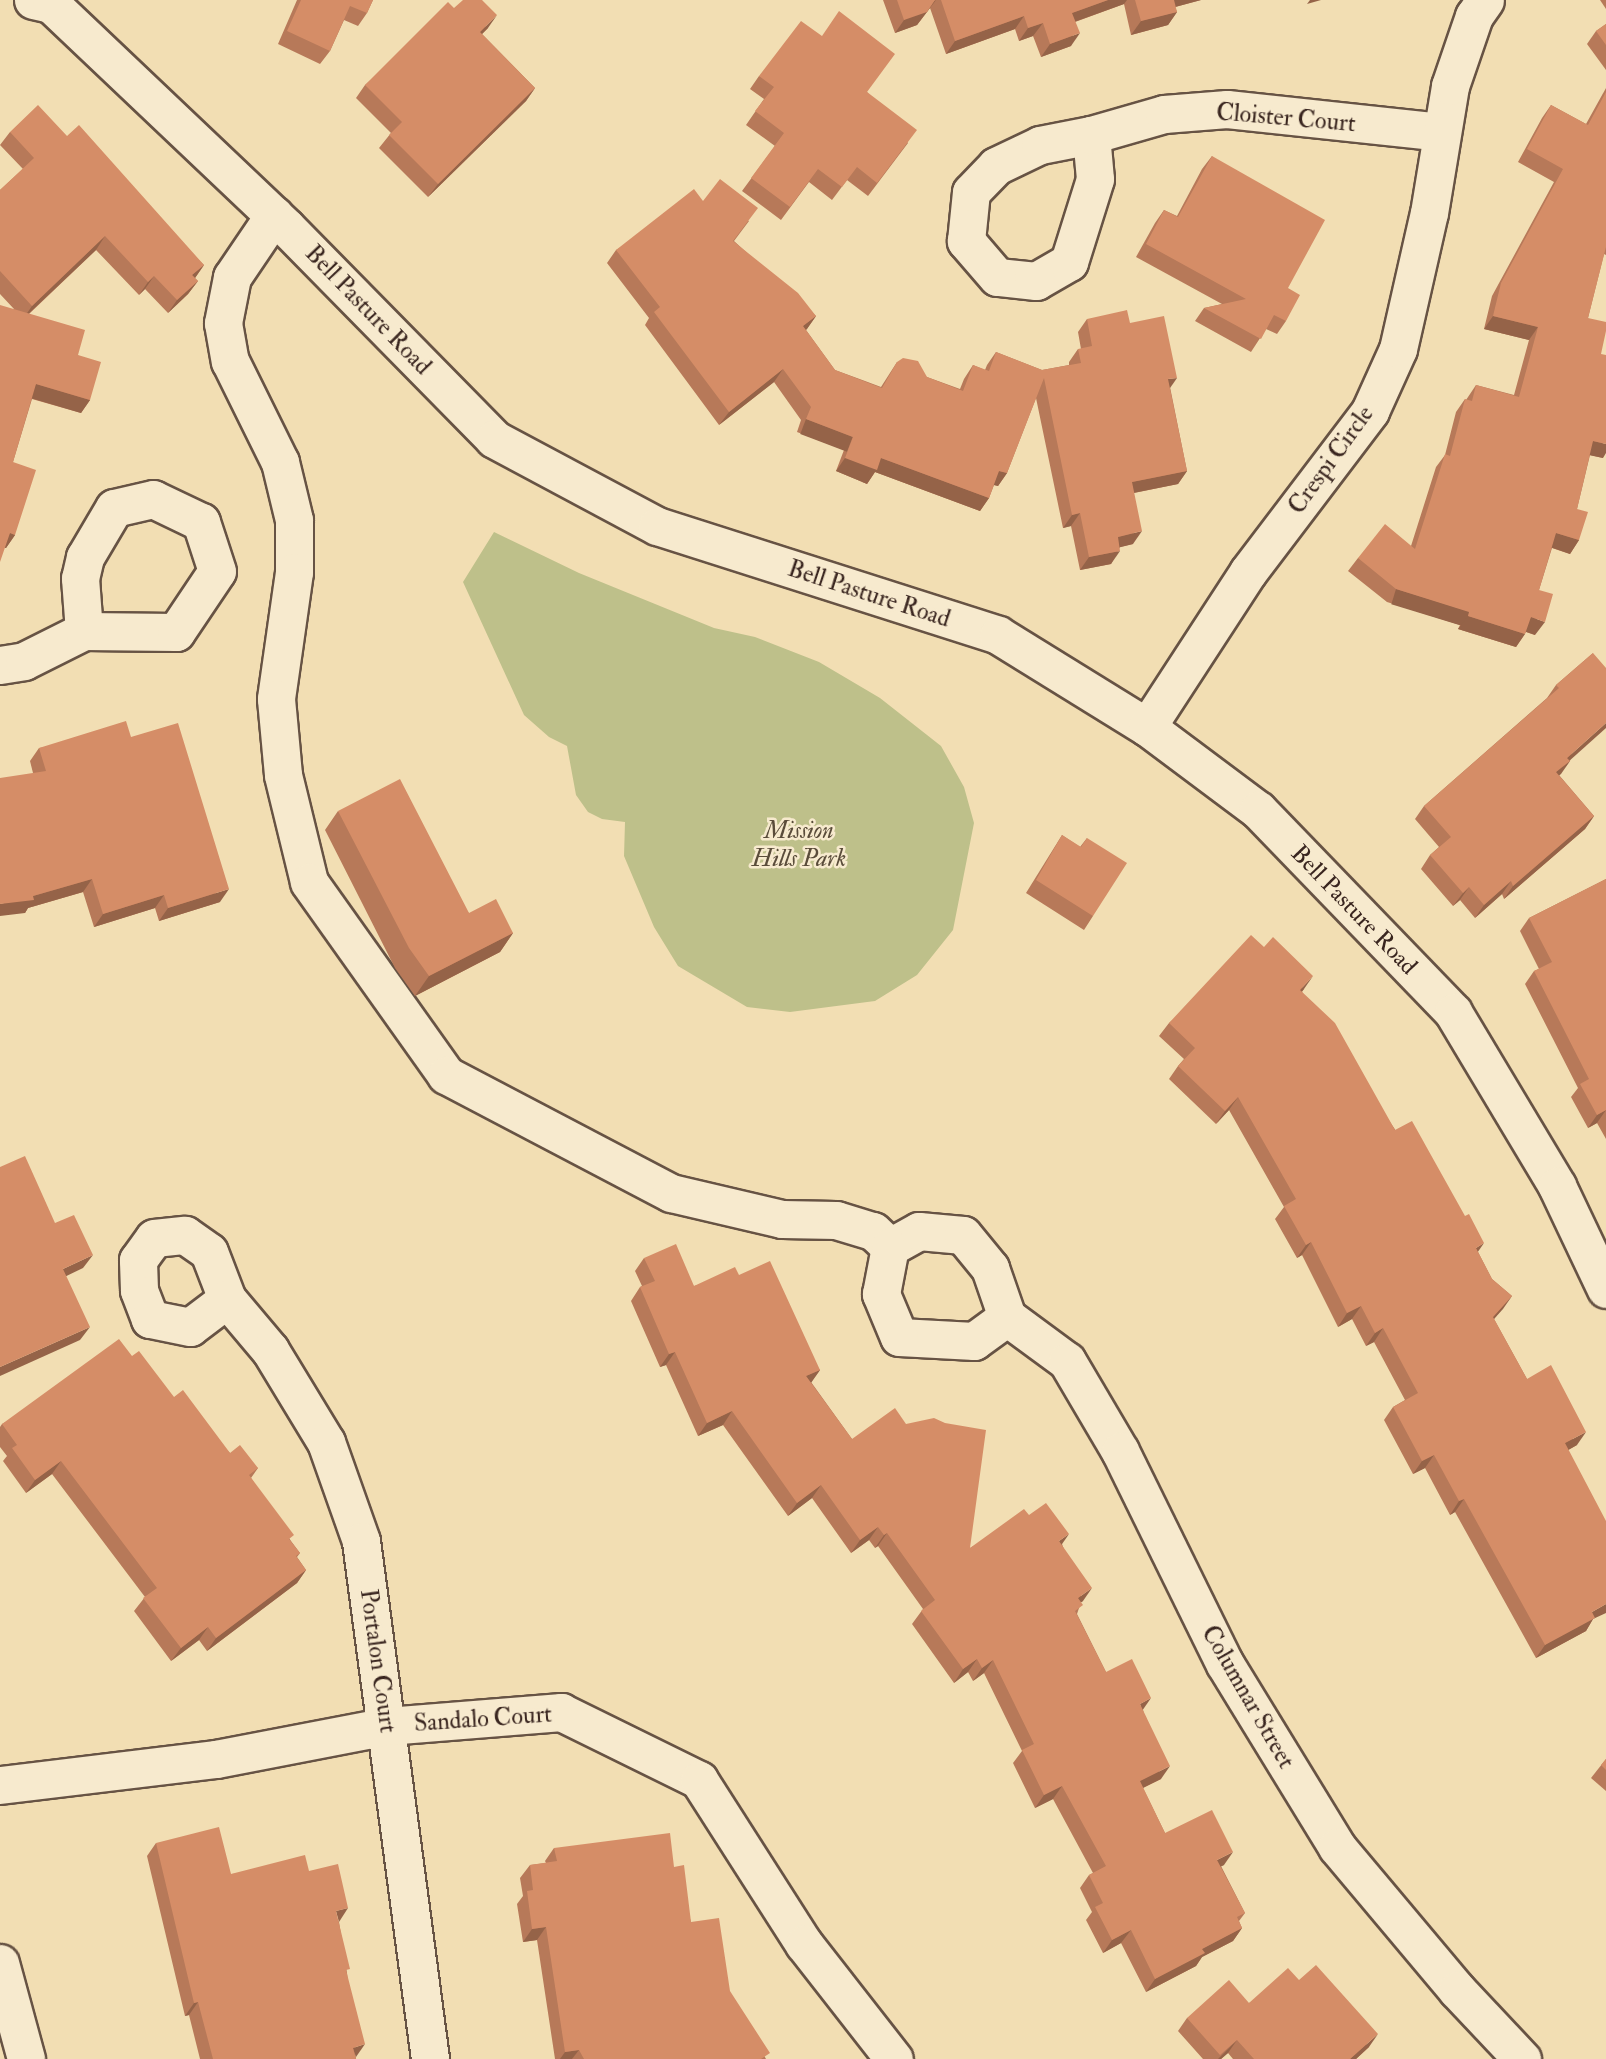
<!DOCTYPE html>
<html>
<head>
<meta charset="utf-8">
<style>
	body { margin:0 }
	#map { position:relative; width:1606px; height:2059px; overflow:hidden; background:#f2deb3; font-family:"IM FELL Double Pica",serif }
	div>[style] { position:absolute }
	.green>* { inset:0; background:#bec08a }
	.roads { filter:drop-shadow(2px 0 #675344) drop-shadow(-2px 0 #675344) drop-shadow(0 2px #675344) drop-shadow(0 -2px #675344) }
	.minor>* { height:37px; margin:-18.5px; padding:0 18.5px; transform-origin:18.5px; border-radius:18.5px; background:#f7eace }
	.wall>* { inset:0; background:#b77959 }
	.shaded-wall>* { inset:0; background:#956348; transform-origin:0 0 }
	.building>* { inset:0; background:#d58d67 }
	span { translate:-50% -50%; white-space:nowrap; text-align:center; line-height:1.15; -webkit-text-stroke:5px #f7eace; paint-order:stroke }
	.street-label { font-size:24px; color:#39251f }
	.park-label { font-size:24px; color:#5a4c3a; font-style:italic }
</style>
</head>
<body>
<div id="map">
	<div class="green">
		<div style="clip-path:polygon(494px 532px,579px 573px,714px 628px,755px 637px,819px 662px,880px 698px,941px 746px,964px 787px,974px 823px,953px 930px,917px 975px,875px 1001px,790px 1012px,747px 1007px,678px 966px,654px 927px,624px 856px,625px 822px,602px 819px,588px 812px,576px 795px,567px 746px,549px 737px,524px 715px,463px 582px)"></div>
	</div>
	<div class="roads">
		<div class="minor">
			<div style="left:33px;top:0;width:18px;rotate:13deg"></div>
			<div style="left:51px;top:4px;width:324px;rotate:43.5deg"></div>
			<div style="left:286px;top:227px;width:297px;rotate:45.5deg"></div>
			<div style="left:494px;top:439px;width:185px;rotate:28.1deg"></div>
			<div style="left:657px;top:526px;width:358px;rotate:17.7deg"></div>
			<div style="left:998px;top:635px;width:175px;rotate:31.7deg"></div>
			<div style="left:1147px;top:727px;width:139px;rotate:36.8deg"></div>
			<div style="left:1258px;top:810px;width:281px;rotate:46deg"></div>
			<div style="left:1453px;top:1012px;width:203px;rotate:59.1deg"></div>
			<div style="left:1557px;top:1186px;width:114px;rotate:64.6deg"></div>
			<div style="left:1091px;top:135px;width:44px;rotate:84.8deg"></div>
			<div style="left:1095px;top:179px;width:87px;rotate:107.4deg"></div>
			<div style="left:1069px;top:262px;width:38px;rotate:150deg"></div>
			<div style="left:1036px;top:281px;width:39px;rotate:-174deg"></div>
			<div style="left:997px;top:277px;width:48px;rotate:-130.7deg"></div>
			<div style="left:966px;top:241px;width:49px;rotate:-84.2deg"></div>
			<div style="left:971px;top:192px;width:36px;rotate:-46deg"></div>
			<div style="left:996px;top:166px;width:49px;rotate:-25.5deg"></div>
			<div style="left:1040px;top:145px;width:52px;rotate:-11.1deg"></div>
			<div style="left:1091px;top:135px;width:76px;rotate:-16deg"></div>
			<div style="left:1164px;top:114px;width:63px;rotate:-4.5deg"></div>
			<div style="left:1227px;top:109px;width:215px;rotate:6.1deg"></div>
			<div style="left:274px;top:215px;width:75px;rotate:124.1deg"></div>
			<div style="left:232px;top:277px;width:47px;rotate:101.1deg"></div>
			<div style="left:223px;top:323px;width:39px;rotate:80deg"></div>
			<div style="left:230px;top:361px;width:113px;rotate:63.7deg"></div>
			<div style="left:280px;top:462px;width:60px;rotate:76.4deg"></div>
			<div style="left:294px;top:520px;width:52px;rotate:90deg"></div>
			<div style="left:294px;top:572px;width:128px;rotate:98.1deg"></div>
			<div style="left:276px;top:699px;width:76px;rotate:84.7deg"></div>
			<div style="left:283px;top:775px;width:110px;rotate:76.3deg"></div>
			<div style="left:309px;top:882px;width:237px;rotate:54.6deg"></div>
			<div style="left:446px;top:1075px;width:254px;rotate:27.7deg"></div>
			<div style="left:671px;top:1193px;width:114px;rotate:13.2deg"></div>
			<div style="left:782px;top:1219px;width:54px;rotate:1.1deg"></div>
			<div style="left:836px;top:1220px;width:39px;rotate:17deg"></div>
			<div style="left:873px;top:1231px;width:23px;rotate:43deg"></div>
			<div style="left:0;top:665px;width:24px;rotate:-9deg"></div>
			<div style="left:24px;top:661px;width:67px;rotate:-26.6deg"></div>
			<div style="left:84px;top:631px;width:92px;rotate:0.6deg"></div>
			<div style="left:176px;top:632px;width:73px;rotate:-56.1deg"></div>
			<div style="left:217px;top:571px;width:52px;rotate:-108.1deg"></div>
			<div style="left:201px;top:522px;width:53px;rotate:-154.4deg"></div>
			<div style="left:153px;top:499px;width:40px;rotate:167deg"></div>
			<div style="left:114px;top:508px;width:57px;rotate:120.6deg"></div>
			<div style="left:85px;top:557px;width:22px;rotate:103deg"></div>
			<div style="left:80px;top:578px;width:53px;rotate:85.7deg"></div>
			<div style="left:1147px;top:727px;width:185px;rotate:-56.9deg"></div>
			<div style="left:1248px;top:572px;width:202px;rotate:-52.8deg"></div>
			<div style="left:1370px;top:411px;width:68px;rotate:-65.7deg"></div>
			<div style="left:1398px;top:349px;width:139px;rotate:-77.2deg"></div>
			<div style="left:1429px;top:213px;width:129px;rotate:-80.6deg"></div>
			<div style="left:1450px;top:86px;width:74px;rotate:-71.1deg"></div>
			<div style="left:1474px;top:16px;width:19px;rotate:-55deg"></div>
			<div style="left:227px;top:1299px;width:46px;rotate:142.9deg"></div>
			<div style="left:190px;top:1327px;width:41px;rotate:-168.7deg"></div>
			<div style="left:150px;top:1319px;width:31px;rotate:-111deg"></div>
			<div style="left:139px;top:1290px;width:30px;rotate:-92deg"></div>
			<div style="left:138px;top:1260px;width:27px;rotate:-54deg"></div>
			<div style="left:154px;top:1238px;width:31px;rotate:-6deg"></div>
			<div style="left:185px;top:1235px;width:29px;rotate:35deg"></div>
			<div style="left:209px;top:1252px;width:50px;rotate:69deg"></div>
			<div style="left:227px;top:1299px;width:67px;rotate:49.9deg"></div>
			<div style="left:270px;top:1350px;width:108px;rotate:58.7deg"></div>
			<div style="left:326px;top:1442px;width:105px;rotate:70.5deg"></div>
			<div style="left:361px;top:1541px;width:523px;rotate:82.41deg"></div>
			<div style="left:1007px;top:1317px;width:41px;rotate:144deg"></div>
			<div style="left:974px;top:1341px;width:75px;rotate:-176.9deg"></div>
			<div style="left:899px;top:1337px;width:47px;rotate:-112.7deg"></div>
			<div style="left:881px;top:1294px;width:48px;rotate:-79.2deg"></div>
			<div style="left:890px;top:1247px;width:33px;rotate:-29deg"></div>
			<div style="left:919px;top:1231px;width:44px;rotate:5.2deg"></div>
			<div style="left:963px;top:1235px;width:43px;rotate:50.7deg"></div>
			<div style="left:990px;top:1268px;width:52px;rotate:70.9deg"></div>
			<div style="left:1007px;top:1317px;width:74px;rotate:36.3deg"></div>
			<div style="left:1067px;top:1361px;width:104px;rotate:59.5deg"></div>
			<div style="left:1120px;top:1451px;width:237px;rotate:63.8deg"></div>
			<div style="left:1225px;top:1664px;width:215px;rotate:58.5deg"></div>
			<div style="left:1337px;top:1847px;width:187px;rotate:50deg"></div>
			<div style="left:1457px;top:1990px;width:95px;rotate:46.7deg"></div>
			<div style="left:0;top:1785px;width:218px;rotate:-6.9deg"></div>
			<div style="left:216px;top:1759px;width:174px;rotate:-10.9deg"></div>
			<div style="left:387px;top:1726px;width:175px;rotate:-4.6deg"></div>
			<div style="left:561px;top:1712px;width:154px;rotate:26.2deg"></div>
			<div style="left:699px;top:1780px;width:195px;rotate:57.4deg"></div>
			<div style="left:804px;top:1944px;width:146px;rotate:52deg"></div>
			<div style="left:0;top:1963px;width:99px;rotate:74.8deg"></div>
		</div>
	</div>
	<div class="wall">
		<div style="clip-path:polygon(297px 0,373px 0,367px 13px,358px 26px,344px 20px,330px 51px,320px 64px,278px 44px)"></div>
		<div style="clip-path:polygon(883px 0,1201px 0,1175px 7px,1177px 12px,1168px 25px,1131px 35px,1124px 4px,1075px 22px,1071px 46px,1041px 57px,1033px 36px,1019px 41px,1015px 29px,946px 54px,930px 8px,917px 25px,895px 33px)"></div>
		<div style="clip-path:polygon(1600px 0,1606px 0,1606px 9px)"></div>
		<div style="clip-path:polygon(454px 8px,488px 28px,482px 34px,535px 88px,526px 101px,428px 197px,379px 148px,391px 133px,356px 98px,365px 85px)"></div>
		<div style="clip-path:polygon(1606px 24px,1606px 70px,1587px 44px,1596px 31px)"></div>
		<div style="clip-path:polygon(759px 76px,867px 92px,908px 143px,868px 196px,847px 180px,832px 200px,809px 182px,781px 220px,742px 191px,775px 146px,746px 125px,764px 99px,750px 89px)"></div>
		<div style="clip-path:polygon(1606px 88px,1606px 255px,1604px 254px,1588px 318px,1601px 354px,1603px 458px,1590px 455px,1577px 509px,1579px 540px,1570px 554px,1552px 548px,1539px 590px,1535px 635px,1526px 632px,1516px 647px,1458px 629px,1460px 625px,1387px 602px,1348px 571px,1358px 558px,1411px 546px,1436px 467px,1445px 455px,1456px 412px,1465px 399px,1466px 400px,1476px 385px,1514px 395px,1529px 340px,1484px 329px,1492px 296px,1554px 182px,1518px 162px,1542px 118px,1551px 105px,1586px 124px)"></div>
		<div style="clip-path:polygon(10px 132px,67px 136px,204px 265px,195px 278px,198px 281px,188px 294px,168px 313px,145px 289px,139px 295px,96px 250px,29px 314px,78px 355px,90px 400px,81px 413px,32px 399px,13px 462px,15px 535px,6px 548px,5px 548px,14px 309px,0 294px,0 190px,23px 169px,0 145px)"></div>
		<div style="clip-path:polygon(1212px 156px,1288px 288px,1286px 321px,1277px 334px,1266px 329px,1251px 352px,1195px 321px,1204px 308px,1222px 304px,1136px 257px,1155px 223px,1164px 210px,1177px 216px,1202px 169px)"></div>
		<div style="clip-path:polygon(703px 201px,749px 221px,734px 241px,816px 316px,806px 330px,835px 370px,881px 387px,897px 362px,927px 377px,960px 389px,964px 379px,973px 365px,985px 370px,987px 365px,996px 352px,1042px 370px,1069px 365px,1069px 362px,1078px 349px,1081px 349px,1078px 332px,1087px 319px,1130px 323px,1170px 387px,1187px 471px,1178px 484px,1134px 493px,1133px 544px,1120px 547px,1111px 564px,1080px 570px,1071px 526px,1063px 528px,1036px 398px,1007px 473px,998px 486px,994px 485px,989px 498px,980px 511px,875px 472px,867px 484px,836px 471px,844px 450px,797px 432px,801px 420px,774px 382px,719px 425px,645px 325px,649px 318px,607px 263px,616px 250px)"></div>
		<div style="clip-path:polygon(1593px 653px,1570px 761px,1559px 775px,1594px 816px,1585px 829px,1504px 899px,1502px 894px,1475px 918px,1460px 900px,1453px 906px,1421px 869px,1430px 855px,1439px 847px,1415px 819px,1424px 806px,1547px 698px,1556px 685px)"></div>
		<div style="clip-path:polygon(131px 737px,220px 902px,159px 921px,155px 908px,94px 927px,83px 892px,28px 908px,25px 913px,33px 773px,30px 761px,39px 748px)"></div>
		<div style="clip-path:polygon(338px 811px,469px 913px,513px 933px,500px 952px,415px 996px,395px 968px,325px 830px)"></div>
		<div style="clip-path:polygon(1062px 835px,1080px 847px,1087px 838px,1093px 916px,1084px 930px,1026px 893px)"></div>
		<div style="clip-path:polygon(1606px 879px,1606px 1139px,1597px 1123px,1588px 1128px,1571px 1097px,1578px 1088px,1525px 984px,1534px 971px,1539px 969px,1520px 931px,1529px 918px)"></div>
		<div style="clip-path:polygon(1264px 947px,1304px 989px,1302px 992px,1478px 1252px,1492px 1279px,1512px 1296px,1494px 1319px,1527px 1379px,1577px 1445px,1568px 1450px,1593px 1619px,1586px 1631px,1536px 1658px,1455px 1512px,1450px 1515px,1425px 1468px,1413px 1474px,1384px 1420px,1393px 1407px,1405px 1400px,1374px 1342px,1366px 1346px,1352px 1319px,1338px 1327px,1302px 1255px,1297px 1258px,1275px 1219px,1284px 1207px,1229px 1110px,1216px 1124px,1169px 1079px,1178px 1066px,1184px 1059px,1159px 1036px,1169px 1023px)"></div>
		<div style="clip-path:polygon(644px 1258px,694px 1286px,739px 1275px,820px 1370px,811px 1382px,852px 1439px,970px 1548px,1029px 1515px,1062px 1544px,1083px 1601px,1081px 1602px,1077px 1614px,1106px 1672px,1143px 1710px,1161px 1779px,1143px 1788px,1165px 1833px,1224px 1865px,1221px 1866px,1245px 1913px,1239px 1921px,1242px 1928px,1233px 1941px,1202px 1957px,1196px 1966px,1146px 1992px,1121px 1943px,1103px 1953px,1086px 1920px,1092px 1912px,1080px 1888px,1089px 1875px,1093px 1873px,1053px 1799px,1035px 1808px,1013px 1763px,1022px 1751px,984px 1673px,973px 1681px,968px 1672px,954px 1683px,912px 1624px,923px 1609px,878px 1546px,875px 1548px,869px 1540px,851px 1553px,812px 1498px,788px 1516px,723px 1425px,698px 1436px,666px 1365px,660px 1367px,631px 1301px,640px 1287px,642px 1286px,635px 1271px)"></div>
		<div style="clip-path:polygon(132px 1356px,230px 1453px,258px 1468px,251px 1478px,291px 1541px,300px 1553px,297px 1557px,306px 1570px,297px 1583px,207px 1651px,199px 1640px,171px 1661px,134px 1611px,145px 1597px,52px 1474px,26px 1493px,3px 1461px,7px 1456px,0 1447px,0 1427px,2px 1424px)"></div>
		<div style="clip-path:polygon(1606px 1759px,1606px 1791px,1591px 1778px)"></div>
		<div style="clip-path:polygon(156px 1843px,231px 1874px,309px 1871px,339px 1922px,347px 1973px,356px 2059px,200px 2059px,189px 2015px,185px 2016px,147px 1856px)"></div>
		<div style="clip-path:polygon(554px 1848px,674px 1867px,691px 1922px,766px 2059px,555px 2059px,537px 1940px,523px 1942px,517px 1904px,523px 1896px,520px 1878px,530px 1865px,546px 1863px,545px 1861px)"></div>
		<div style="clip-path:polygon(1299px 1980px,1369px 2047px,1356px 2059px,1233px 2059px,1228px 2053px,1221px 2059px,1203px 2059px,1178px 2031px,1187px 2018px,1249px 2003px)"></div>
	</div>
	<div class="shaded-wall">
		<div style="clip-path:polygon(936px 0,917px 25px,895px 33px,904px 20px)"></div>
		<div style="clip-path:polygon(1108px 0,1127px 0,1124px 4px,1063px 26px,1072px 13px)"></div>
		<div style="clip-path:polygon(1171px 0,1201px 0,1164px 10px)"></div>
		<div style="clip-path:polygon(1310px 0,1321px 0,1307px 4px)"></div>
		<div style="clip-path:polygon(1177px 12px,1168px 25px,1131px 35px,1141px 21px)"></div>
		<div style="clip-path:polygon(497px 15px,488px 28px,471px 45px,480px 32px)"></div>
		<div style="clip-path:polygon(1024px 16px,1015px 29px,946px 54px,955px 41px)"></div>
		<div style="clip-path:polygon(1043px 23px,1033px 36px,1019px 41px,1028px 28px)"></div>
		<div style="clip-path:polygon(1080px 33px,1071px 46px,1041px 57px,1050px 44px)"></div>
		<div style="clip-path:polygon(535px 88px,526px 101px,428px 197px,438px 184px)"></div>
		<div style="clip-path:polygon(105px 236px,96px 250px,23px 319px,32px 306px)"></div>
		<div style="clip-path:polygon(204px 265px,195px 278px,192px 275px)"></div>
		<div style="clip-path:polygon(154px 276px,145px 289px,139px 295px,148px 282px)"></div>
		<div style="clip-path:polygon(198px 281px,188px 294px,168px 313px,177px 300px)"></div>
		<div style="clip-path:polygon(816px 316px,807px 329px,794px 339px,803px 326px)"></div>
		<div style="clip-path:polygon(1493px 316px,1538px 327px,1529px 340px,1484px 329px)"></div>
		<div style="clip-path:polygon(783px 369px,774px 382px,719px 425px,729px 412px)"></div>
		<div style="clip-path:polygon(1177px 378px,1168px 391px,1168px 379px)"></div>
		<div style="clip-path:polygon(36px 384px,90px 400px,81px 413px,27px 397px)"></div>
		<div style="left:806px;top:419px;width:50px;height:16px;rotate:21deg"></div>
		<div style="clip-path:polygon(1593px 441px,1606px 444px,1606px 453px,1603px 458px,1584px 454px)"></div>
		<div style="clip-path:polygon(845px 458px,881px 458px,989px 498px,980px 511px,875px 472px,867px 484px,836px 471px)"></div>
		<div style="clip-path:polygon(999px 471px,1007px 473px,998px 486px,990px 484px)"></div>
		<div style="clip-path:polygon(1187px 471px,1178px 484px,1123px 495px,1132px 482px)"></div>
		<div style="clip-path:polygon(1080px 513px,1071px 526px,1063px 528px,1072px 515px)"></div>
		<div style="clip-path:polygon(1142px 531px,1133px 544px,1109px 550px,1118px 537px)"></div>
		<div style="clip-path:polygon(10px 533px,15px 535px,6px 548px,0 546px)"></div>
		<div style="clip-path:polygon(1556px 533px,1579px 540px,1570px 554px,1547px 546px)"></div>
		<div style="clip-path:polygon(1120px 551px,1111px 564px,1080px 570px,1089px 557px)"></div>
		<div style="left:1396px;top:589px;width:77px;height:16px;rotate:17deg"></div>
		<div style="clip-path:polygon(1468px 616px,1525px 634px,1516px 647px,1458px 629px)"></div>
		<div style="clip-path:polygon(1531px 617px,1545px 622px,1535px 635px,1521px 630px)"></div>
		<div style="clip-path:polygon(1606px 723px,1606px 728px,1558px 771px,1567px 758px)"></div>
		<div style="clip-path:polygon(1570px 761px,1561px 774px,1547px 785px,1556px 772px)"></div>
		<div style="clip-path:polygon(1594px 816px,1585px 829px,1504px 899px,1513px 886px)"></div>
		<div style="clip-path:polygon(92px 879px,83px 892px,28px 908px,25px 913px,0 916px,0 904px,33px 896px)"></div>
		<div style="clip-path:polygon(1511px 881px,1502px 894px,1475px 918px,1484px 905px)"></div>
		<div style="clip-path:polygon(1469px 887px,1460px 900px,1453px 906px,1463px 893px)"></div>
		<div style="clip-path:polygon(229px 889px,220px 902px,159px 921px,168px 908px)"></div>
		<div style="clip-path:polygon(164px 895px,155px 908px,94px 927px,103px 914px)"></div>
		<div style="clip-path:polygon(513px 933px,500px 952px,415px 996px,429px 976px)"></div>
		<div style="clip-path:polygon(1313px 976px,1304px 989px,1291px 1003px,1300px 990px)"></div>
		<div style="clip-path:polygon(1238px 1097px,1229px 1110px,1216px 1124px,1225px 1111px)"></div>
		<div style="clip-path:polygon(1606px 1110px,1597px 1123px,1588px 1128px,1597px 1115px)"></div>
		<div style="clip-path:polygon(1311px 1242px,1302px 1255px,1297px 1258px,1306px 1245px)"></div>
		<div style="clip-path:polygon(1484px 1243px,1475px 1256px,1476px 1248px)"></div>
		<div style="clip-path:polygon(93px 1255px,83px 1268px,54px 1282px,63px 1269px)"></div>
		<div style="clip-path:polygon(1512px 1296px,1503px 1309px,1484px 1330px,1493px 1317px)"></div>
		<div style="clip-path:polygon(1361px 1306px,1352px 1319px,1338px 1327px,1347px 1313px)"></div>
		<div style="clip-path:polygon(90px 1327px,80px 1340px,0 1376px,0 1367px)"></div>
		<div style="clip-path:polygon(1383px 1328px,1374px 1342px,1366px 1346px,1375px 1333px)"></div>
		<div style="clip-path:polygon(675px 1352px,666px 1365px,660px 1367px,669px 1354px)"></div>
		<div style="clip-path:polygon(820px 1370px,811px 1383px,806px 1376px)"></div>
		<div style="clip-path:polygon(732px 1411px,723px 1425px,698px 1436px,707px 1423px)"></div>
		<div style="clip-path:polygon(1586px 1432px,1577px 1445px,1556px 1457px,1565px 1443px)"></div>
		<div style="clip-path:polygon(1434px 1455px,1425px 1468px,1413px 1474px,1422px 1461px)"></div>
		<div style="clip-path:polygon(61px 1461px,52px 1474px,26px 1493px,35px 1480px)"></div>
		<div style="clip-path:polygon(821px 1485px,812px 1498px,788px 1516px,797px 1503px)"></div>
		<div style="clip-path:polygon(1464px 1499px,1455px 1512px,1450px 1515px,1459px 1501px)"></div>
		<div style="clip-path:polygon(878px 1527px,869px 1540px,851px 1553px,860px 1540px)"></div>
		<div style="clip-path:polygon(887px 1533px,878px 1546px,875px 1548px,884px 1535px)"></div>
		<div style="clip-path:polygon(1069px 1534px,1060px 1547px,1059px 1541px)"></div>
		<div style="clip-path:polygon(306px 1570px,297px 1583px,207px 1651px,216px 1638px)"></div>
		<div style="clip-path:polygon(1092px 1588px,1083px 1601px,1069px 1611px,1078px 1598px)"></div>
		<div style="clip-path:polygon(1606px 1604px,1606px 1613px,1593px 1619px,1586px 1631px,1536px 1658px,1545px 1645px,1592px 1612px)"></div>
		<div style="clip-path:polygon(208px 1627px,199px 1640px,171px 1661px,181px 1648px)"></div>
		<div style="clip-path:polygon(977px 1659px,968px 1672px,954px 1683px,963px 1669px)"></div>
		<div style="clip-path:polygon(993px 1660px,984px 1673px,973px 1681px,982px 1668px)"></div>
		<div style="clip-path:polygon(1151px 1698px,1142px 1711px,1140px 1704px)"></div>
		<div style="clip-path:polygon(1170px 1766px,1161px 1779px,1130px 1794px,1140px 1781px)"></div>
		<div style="clip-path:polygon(1062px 1786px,1053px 1799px,1035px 1808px,1044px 1795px)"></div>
		<div style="clip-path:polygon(1233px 1852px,1224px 1865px,1208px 1873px,1217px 1860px)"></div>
		<div style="clip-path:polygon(348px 1908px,339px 1922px,336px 1911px)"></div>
		<div style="clip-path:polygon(546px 1927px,537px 1940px,523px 1942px,532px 1929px)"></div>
		<div style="clip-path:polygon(1242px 1928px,1233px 1941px,1202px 1957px,1196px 1966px,1146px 1992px,1155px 1979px,1202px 1949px)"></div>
		<div style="clip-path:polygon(1131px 1930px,1121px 1943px,1103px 1953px,1112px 1940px)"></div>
		<div style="clip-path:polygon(198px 2002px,189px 2015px,185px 2016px,194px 2003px)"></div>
		<div style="clip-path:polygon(1378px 2034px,1369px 2047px,1356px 2059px,1350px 2059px)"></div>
		<div style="clip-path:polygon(1237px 2040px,1228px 2053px,1221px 2059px,1218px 2059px)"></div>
		<div style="clip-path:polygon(365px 2044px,356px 2057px,353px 2048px)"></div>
		<div style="clip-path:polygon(579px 2050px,572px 2059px,560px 2059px,565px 2052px)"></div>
	</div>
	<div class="building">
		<div style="clip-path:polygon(301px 0,373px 0,367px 13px,350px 6px,330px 51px,287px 31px)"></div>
		<div style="clip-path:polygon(463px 0,482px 0,497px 15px,480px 32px,535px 88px,438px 184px,389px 135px,402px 122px,365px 85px,448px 2px,454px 8px)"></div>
		<div style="clip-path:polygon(897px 0,935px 0,927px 12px,904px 20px)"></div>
		<div style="clip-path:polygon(941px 0,1108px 0,1072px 13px,1080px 33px,1050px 44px,1043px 23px,1028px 28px,1024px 16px,955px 41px)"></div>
		<div style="clip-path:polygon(1135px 0,1174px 0,1177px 12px,1141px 21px)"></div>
		<div style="clip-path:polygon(839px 11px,895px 54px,867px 92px,917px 130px,877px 183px,857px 167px,842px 187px,818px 169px,790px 207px,751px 178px,784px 133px,755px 111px,774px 87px,759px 76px,801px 21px,822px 36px)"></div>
		<div style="clip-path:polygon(1606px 24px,1606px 45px,1596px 31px)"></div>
		<div style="clip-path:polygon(1606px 92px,1606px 247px,1588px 318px,1606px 322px,1606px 331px,1601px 354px,1606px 355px,1606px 444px,1593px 441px,1577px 509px,1588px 512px,1579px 540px,1556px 533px,1539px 590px,1553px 594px,1545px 622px,1531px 617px,1525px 634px,1468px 616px,1469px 612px,1396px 589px,1358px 558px,1385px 524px,1415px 549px,1445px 454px,1450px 456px,1465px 399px,1472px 401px,1476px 385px,1519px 397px,1538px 327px,1493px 316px,1501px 283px,1563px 169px,1527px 149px,1551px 105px,1588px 125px)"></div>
		<div style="clip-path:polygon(38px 105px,67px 136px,79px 125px,204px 265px,192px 275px,198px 281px,177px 300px,154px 276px,148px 282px,105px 236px,32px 306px,0 271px,0 190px,34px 158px,10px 132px)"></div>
		<div style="clip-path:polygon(1212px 156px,1325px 220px,1288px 288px,1300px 295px,1286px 321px,1274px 315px,1261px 339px,1204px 308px,1246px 299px,1146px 244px,1164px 210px,1178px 217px)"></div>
		<div style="clip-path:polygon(720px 179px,758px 208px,733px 241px,798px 293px,816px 316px,803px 326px,835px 370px,882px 388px,897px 362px,903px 358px,918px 361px,927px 377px,963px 391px,973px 365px,989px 371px,996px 352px,1042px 370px,1081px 363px,1078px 349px,1092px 346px,1087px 319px,1127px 310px,1130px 323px,1164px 316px,1177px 378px,1168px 379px,1187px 471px,1132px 482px,1142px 531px,1118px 537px,1120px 551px,1089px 557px,1080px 513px,1072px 515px,1044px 378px,1007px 473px,999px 471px,989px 498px,881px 458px,877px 470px,845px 458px,853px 437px,806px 419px,811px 407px,783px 369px,729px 412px,654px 312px,660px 307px,616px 250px,694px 189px,703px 201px)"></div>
		<div style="clip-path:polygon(0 305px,85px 330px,78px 355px,101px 362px,90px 400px,36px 384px,13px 462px,36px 470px,15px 535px,10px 533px,0 562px)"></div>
		<div style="clip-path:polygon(1593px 653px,1606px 668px,1606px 723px,1567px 758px,1570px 761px,1556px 772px,1594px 816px,1513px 886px,1511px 881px,1484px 905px,1469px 887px,1463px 893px,1430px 855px,1451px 837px,1424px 806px,1559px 688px,1556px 685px)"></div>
		<div style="clip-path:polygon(126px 721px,131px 737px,178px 723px,229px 889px,168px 908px,164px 895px,103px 914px,92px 879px,33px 896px,34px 900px,0 904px,0 778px,46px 771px,39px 748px)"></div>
		<div style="clip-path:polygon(400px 779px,469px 913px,496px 899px,513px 933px,429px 976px,409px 948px,338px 811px)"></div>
		<div style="clip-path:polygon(1062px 835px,1081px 847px,1087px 838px,1127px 863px,1093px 916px,1036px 880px)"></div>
		<div style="clip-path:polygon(1606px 879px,1606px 1110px,1597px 1115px,1580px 1084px,1589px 1079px,1534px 971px,1552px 962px,1529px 918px)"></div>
		<div style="clip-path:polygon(1251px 935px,1264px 947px,1273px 937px,1313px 976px,1300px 990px,1335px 1023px,1395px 1130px,1412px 1121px,1465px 1216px,1469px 1214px,1484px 1243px,1476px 1248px,1492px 1279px,1512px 1296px,1493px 1317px,1527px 1379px,1551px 1365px,1586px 1432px,1565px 1443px,1606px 1521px,1606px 1604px,1592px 1612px,1595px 1618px,1545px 1645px,1464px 1499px,1459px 1501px,1434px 1455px,1422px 1461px,1393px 1407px,1418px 1393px,1383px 1328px,1375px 1333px,1361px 1306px,1347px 1313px,1311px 1242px,1306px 1245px,1284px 1206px,1296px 1199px,1238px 1097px,1225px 1111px,1178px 1066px,1195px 1048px,1169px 1023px)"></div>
		<div style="clip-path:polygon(25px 1156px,55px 1223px,74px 1215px,93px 1255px,63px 1269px,90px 1327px,0 1367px,0 1167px)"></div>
		<div style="clip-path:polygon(676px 1244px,694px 1286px,735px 1267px,739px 1275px,770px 1261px,820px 1370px,806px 1376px,852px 1439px,895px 1408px,906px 1424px,934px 1418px,945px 1423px,986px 1430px,970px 1548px,1024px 1509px,1029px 1515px,1046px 1503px,1069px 1534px,1059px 1541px,1092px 1588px,1078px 1598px,1083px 1605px,1075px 1611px,1106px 1672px,1132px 1659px,1151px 1698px,1140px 1704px,1170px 1766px,1140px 1781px,1165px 1833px,1212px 1810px,1233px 1852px,1217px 1860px,1245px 1913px,1237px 1917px,1242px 1928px,1202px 1949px,1205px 1953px,1155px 1979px,1131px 1930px,1112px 1940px,1095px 1907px,1103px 1903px,1089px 1875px,1106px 1866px,1062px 1786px,1044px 1795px,1022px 1750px,1034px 1744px,993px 1660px,982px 1668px,977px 1659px,963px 1669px,921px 1611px,935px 1600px,887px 1533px,884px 1535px,878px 1527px,860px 1540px,821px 1485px,797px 1503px,732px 1411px,707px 1423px,675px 1352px,669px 1354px,640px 1287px,655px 1281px,644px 1258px)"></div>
		<div style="clip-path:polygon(119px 1339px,132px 1356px,139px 1351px,174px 1397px,183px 1390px,230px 1453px,240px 1445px,258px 1468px,249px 1475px,294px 1535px,289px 1539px,300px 1553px,296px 1556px,306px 1570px,216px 1638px,208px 1627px,181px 1648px,143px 1598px,157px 1588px,61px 1461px,35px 1480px,12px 1448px,17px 1445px,2px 1424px)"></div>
		<div style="clip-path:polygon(1606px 1759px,1606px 1770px,1601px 1765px)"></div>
		<div style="clip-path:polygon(219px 1827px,231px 1874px,305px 1855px,309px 1871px,338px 1864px,348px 1908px,336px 1911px,350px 1969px,346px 1970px,365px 2044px,353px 2048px,356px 2059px,213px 2059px,198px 2002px,194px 2003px,156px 1843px)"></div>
		<div style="clip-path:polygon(670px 1833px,674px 1867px,684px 1865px,691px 1922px,719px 1918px,730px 1991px,770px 2053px,761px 2059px,584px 2059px,579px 2050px,565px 2052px,546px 1927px,532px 1929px,527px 1891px,533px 1890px,530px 1865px,557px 1861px,554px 1848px)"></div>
		<div style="clip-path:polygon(1316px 1965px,1378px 2034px,1350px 2059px,1254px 2059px,1237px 2040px,1220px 2055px,1187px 2018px,1229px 1980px,1249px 2003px,1288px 1968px,1299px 1980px)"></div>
	</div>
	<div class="street-label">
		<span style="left:1286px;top:118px;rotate:5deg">Cloister Court</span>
		<span style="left:368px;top:310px;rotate:46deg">Bell Pasture Road</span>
		<span style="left:1331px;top:460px;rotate:-54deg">Crespi Circle</span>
		<span style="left:869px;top:594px;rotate:18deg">Bell Pasture Road</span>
		<span style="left:1354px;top:910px;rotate:46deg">Bell Pasture Road</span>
		<span style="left:378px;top:1661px;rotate:82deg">Portalon Court</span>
		<span style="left:1248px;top:1697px;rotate:60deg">Columnar Street</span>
		<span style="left:483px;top:1719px;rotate:-4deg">Sandalo Court</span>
	</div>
	<div class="park-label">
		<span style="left:799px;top:845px">Mission<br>Hills Park</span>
	</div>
</div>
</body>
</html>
